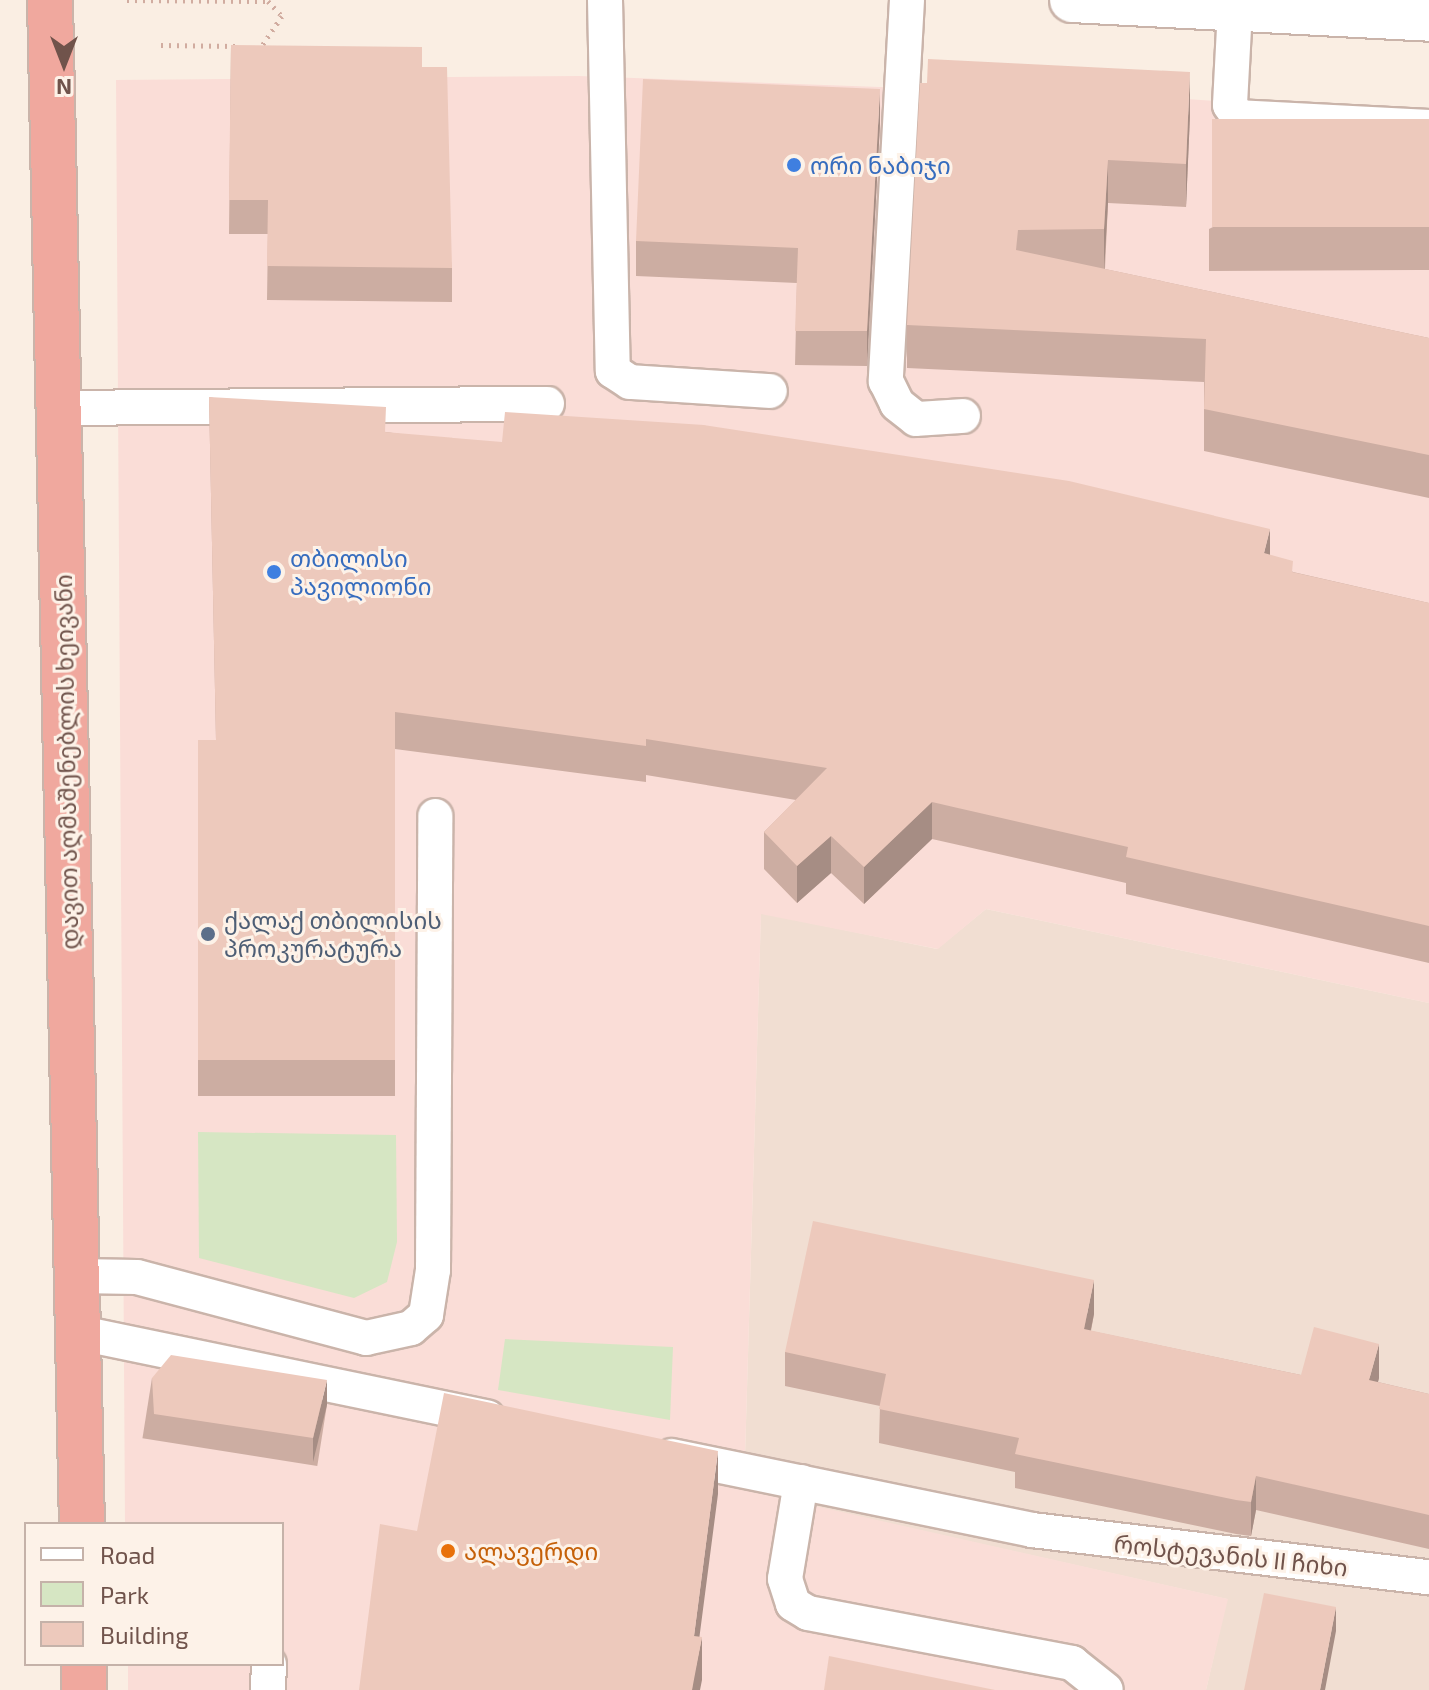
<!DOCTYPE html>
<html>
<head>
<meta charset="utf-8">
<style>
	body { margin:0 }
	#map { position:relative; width:1429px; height:1690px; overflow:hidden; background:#faeee3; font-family:"Exo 2","Noto Sans Georgian",sans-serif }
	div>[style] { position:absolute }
	.residential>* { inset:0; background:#f1ded2 }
	.commercial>* { inset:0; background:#faddd7 }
	.green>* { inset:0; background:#d6e6c3 }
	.path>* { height:5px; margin-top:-2.5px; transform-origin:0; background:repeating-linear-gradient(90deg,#d1aca0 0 2px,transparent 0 8px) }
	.roads { filter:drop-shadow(2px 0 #cab4aa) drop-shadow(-2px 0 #cab4aa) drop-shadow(0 2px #cab4aa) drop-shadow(0 -2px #cab4aa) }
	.lane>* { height:34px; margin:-17px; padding:0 17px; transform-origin:17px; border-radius:17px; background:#fff }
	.secondary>* { height:44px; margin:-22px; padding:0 22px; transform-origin:22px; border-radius:22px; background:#fff }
	.highway>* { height:44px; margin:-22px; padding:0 22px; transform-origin:22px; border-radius:22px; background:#f0a89e }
	.wall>* { inset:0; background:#ccada2; transform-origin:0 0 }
	.shaded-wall>* { inset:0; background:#a68d84 }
	.building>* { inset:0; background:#edc9bc; transform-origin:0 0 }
	.dots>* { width:22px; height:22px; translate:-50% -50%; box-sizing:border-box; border:4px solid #fdf2e8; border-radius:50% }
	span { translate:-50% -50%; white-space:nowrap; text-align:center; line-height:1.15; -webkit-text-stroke:6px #fdf2e8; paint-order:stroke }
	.shop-label { font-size:24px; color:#366cbe }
	.left { translate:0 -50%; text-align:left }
	.street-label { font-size:24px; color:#70534b }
	.service-label { font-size:24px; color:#4e5e75 }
	.food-label { font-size:24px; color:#c56008 }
	.legend { position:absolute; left:24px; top:1522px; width:260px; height:144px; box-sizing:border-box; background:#fdf2e8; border:2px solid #c5b2a9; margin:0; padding:10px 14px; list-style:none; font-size:24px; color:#70534b }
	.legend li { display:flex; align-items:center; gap:16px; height:40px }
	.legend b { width:40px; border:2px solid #c5b2a9 }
	.north { position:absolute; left:24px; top:24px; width:80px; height:80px; -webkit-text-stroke:6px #fdf2e8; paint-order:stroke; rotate:180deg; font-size:22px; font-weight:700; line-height:32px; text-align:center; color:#70534b }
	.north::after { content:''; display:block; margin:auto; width:28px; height:36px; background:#70534b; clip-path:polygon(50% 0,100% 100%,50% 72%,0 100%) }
</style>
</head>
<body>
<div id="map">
	<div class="residential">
		<div style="clip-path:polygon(986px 909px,1429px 1003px,1429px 1690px,1206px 1690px,1227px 1599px,744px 1491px,761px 913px,937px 949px)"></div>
	</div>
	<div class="commercial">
		<div style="clip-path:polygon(579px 76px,1156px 97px,1429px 115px,1429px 1003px,986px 909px,938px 949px,761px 914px,744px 1490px,1228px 1599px,1206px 1690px,128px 1690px,128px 1664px,282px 1664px,282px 1524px,125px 1524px,116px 80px)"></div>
	</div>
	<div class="green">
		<div style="clip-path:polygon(198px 1132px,396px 1135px,397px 1242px,387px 1282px,354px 1298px,199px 1258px)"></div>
		<div style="clip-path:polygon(505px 1339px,673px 1347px,670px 1420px,498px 1390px)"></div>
	</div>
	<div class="path">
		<div style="left:127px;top:0;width:141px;rotate:0.4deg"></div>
		<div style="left:268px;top:1px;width:21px;rotate:47deg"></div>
		<div style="left:282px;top:16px;width:36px;rotate:124deg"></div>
		<div style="left:161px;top:45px;width:75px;rotate:0.8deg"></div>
	</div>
	<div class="roads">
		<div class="lane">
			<div style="left:605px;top:0;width:371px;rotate:88.8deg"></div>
			<div style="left:613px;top:371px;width:20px;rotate:33deg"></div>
			<div style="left:630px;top:382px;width:140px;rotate:3.7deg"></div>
			<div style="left:907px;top:0;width:382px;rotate:93.2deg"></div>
			<div style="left:886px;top:381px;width:25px;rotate:64deg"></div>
			<div style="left:897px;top:404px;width:24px;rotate:38deg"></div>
			<div style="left:916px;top:419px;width:47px;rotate:-3.7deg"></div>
			<div style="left:1235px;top:9px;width:96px;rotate:93deg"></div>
			<div style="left:1230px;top:105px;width:14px;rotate:56deg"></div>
			<div style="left:1238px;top:117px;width:191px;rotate:3deg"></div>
			<div style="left:59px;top:408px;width:488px;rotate:-0.5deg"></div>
			<div style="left:78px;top:1276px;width:59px;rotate:1deg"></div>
			<div style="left:137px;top:1277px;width:237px;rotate:14.9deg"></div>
			<div style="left:366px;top:1338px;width:46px;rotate:-12.5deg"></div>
			<div style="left:411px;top:1328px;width:20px;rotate:-41deg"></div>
			<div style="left:426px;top:1315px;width:46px;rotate:-81.2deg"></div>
			<div style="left:433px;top:1270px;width:454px;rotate:-89.7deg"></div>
			<div style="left:80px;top:1333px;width:416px;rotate:11.7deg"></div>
			<div style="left:672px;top:1456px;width:368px;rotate:11.6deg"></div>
			<div style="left:1032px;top:1530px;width:400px;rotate:6.8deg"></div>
			<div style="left:801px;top:1482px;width:98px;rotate:99.4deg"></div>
			<div style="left:785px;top:1579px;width:26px;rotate:72deg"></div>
			<div style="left:793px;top:1604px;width:17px;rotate:31deg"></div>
			<div style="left:808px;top:1613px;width:269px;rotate:10.7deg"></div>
			<div style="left:1072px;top:1663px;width:43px;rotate:38.5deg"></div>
			<div style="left:268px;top:1690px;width:26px;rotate:-88deg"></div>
		</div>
		<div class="secondary">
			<div style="left:1072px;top:0;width:358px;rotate:3deg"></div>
		</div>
		<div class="highway">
			<div style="left:50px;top:0;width:1524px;rotate:88.8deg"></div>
			<div style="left:84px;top:1664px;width:26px;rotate:90deg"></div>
		</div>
	</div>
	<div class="wall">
		<div style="clip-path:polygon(231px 45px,422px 67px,452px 268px,452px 302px,267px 300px,268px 234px,229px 234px)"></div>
		<div style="clip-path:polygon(920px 83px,1190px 115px,1186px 207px,1108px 203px,1105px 269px,1429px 338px,1429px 498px,1204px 451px,1204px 382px,907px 368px,907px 325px)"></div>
		<div style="clip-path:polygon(1429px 119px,1429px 270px,1209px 271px,1209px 229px)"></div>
		<div style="clip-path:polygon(880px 124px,867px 366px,795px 365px,797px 283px,636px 276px,636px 241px)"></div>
		<div style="clip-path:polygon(209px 397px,386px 432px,1270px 555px,1293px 572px,1429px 603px,1429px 963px,1126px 894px,1126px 883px,932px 839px,864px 904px,831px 873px,797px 903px,764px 869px,764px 832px,796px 800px,646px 775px,646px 782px,395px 749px,395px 1096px,198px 1096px,198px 740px,216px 740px)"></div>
		<div style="clip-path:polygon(1094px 1314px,1091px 1331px,1301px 1375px,1379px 1378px,1378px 1382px,1429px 1394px,1429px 1549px,1256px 1510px,1251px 1536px,1236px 1534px,1015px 1488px,1015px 1472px,879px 1443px,880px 1406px,785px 1386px,785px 1352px)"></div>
		<div style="left:152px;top:1378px;width:177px;height:61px;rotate:9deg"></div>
	</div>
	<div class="shaded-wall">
		<div style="clip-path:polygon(1190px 72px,1190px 115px,1186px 207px,1186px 164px)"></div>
		<div style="clip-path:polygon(880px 89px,880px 124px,867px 366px,867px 331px)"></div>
		<div style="clip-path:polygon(1108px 160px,1108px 203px,1104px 272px,1104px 229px)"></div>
		<div style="clip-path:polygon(1270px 529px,1270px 566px,1264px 553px)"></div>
		<div style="clip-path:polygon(932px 802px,932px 839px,864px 904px,864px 867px)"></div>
		<div style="clip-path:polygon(831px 836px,831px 873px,797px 903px,797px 866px)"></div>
		<div style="clip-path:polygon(1094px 1280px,1094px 1314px,1084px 1363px,1084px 1329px)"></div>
		<div style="clip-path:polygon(1379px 1344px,1379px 1378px,1369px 1414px,1369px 1380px)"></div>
		<div style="clip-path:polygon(327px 1380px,327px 1405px,313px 1462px,313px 1438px)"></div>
		<div style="clip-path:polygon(718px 1451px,718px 1494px,695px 1671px,702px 1637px,702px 1680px,700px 1690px,692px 1690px,694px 1636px)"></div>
		<div style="clip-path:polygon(1256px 1476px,1256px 1510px,1251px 1536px,1251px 1502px)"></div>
		<div style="clip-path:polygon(1336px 1607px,1336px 1631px,1325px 1690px,1320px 1690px)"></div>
	</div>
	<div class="building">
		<div style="clip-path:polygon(231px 45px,422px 47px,422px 67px,447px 67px,452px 268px,267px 266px,268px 200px,229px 200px)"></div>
		<div style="clip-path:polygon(928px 59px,1190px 72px,1186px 164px,1108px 160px,1104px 229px,1018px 230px,1016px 250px,1429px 338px,1429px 455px,1204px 409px,1206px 339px,907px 325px,920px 83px,927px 83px)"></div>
		<div style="clip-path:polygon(643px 79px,880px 89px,867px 331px,795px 331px,798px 248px,636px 241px)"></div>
		<div style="left:1429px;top:119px;width:108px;height:217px;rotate:90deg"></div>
		<div style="clip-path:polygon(209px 397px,386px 407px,385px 432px,502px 442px,505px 412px,704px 425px,1069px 481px,1270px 529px,1264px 553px,1293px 561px,1292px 572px,1429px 603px,1429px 926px,1126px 857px,1128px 847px,932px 802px,864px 867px,831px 836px,797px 866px,764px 832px,827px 768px,646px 739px,646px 746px,395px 712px,395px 1060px,198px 1060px,198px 740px,216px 740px)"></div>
		<div style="clip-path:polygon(813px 1221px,1094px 1280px,1084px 1329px,1301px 1375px,1314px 1327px,1379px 1344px,1369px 1380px,1429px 1394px,1429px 1515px,1256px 1476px,1251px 1502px,1236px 1500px,1015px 1454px,1019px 1438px,879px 1409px,886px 1374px,785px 1352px)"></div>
		<div style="clip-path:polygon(171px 1355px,327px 1380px,313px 1438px,154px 1414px,152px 1378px)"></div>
		<div style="clip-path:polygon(444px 1393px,718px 1451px,694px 1636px,702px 1637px,692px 1690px,359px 1690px,380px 1524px,417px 1531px)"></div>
		<div style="clip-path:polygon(1264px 1593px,1336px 1607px,1320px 1690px,1244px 1690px)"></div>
		<div style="clip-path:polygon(829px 1656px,995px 1690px,824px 1690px)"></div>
	</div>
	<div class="dots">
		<div style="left:794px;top:165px;background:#3f7fe0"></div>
		<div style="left:274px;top:572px;background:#3f7fe0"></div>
		<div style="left:208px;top:934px;background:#5c6f8a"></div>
		<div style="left:448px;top:1551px;background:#e8710a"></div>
	</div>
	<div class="shop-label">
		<span class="left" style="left:810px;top:165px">ორი ნაბიჯი</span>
		<span class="left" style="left:290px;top:572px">თბილისი<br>პავილიონი</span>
	</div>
	<div class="street-label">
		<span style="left:66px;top:762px;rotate:-91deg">დავით აღმაშენებლის ხეივანი</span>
		<span style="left:1231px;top:1555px;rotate:6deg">როსტევანის II ჩიხი</span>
	</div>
	<div class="service-label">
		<span class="left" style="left:224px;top:934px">ქალაქ თბილისის<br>პროკურატურა</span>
	</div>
	<div class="food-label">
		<span class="left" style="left:464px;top:1551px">ალავერდი</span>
	</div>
	<ul class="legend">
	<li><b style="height:10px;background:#fff"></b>Road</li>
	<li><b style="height:22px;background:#d6e6c3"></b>Park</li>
	<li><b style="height:22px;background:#edc9bc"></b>Building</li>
	</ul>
	<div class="north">N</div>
</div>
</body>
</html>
